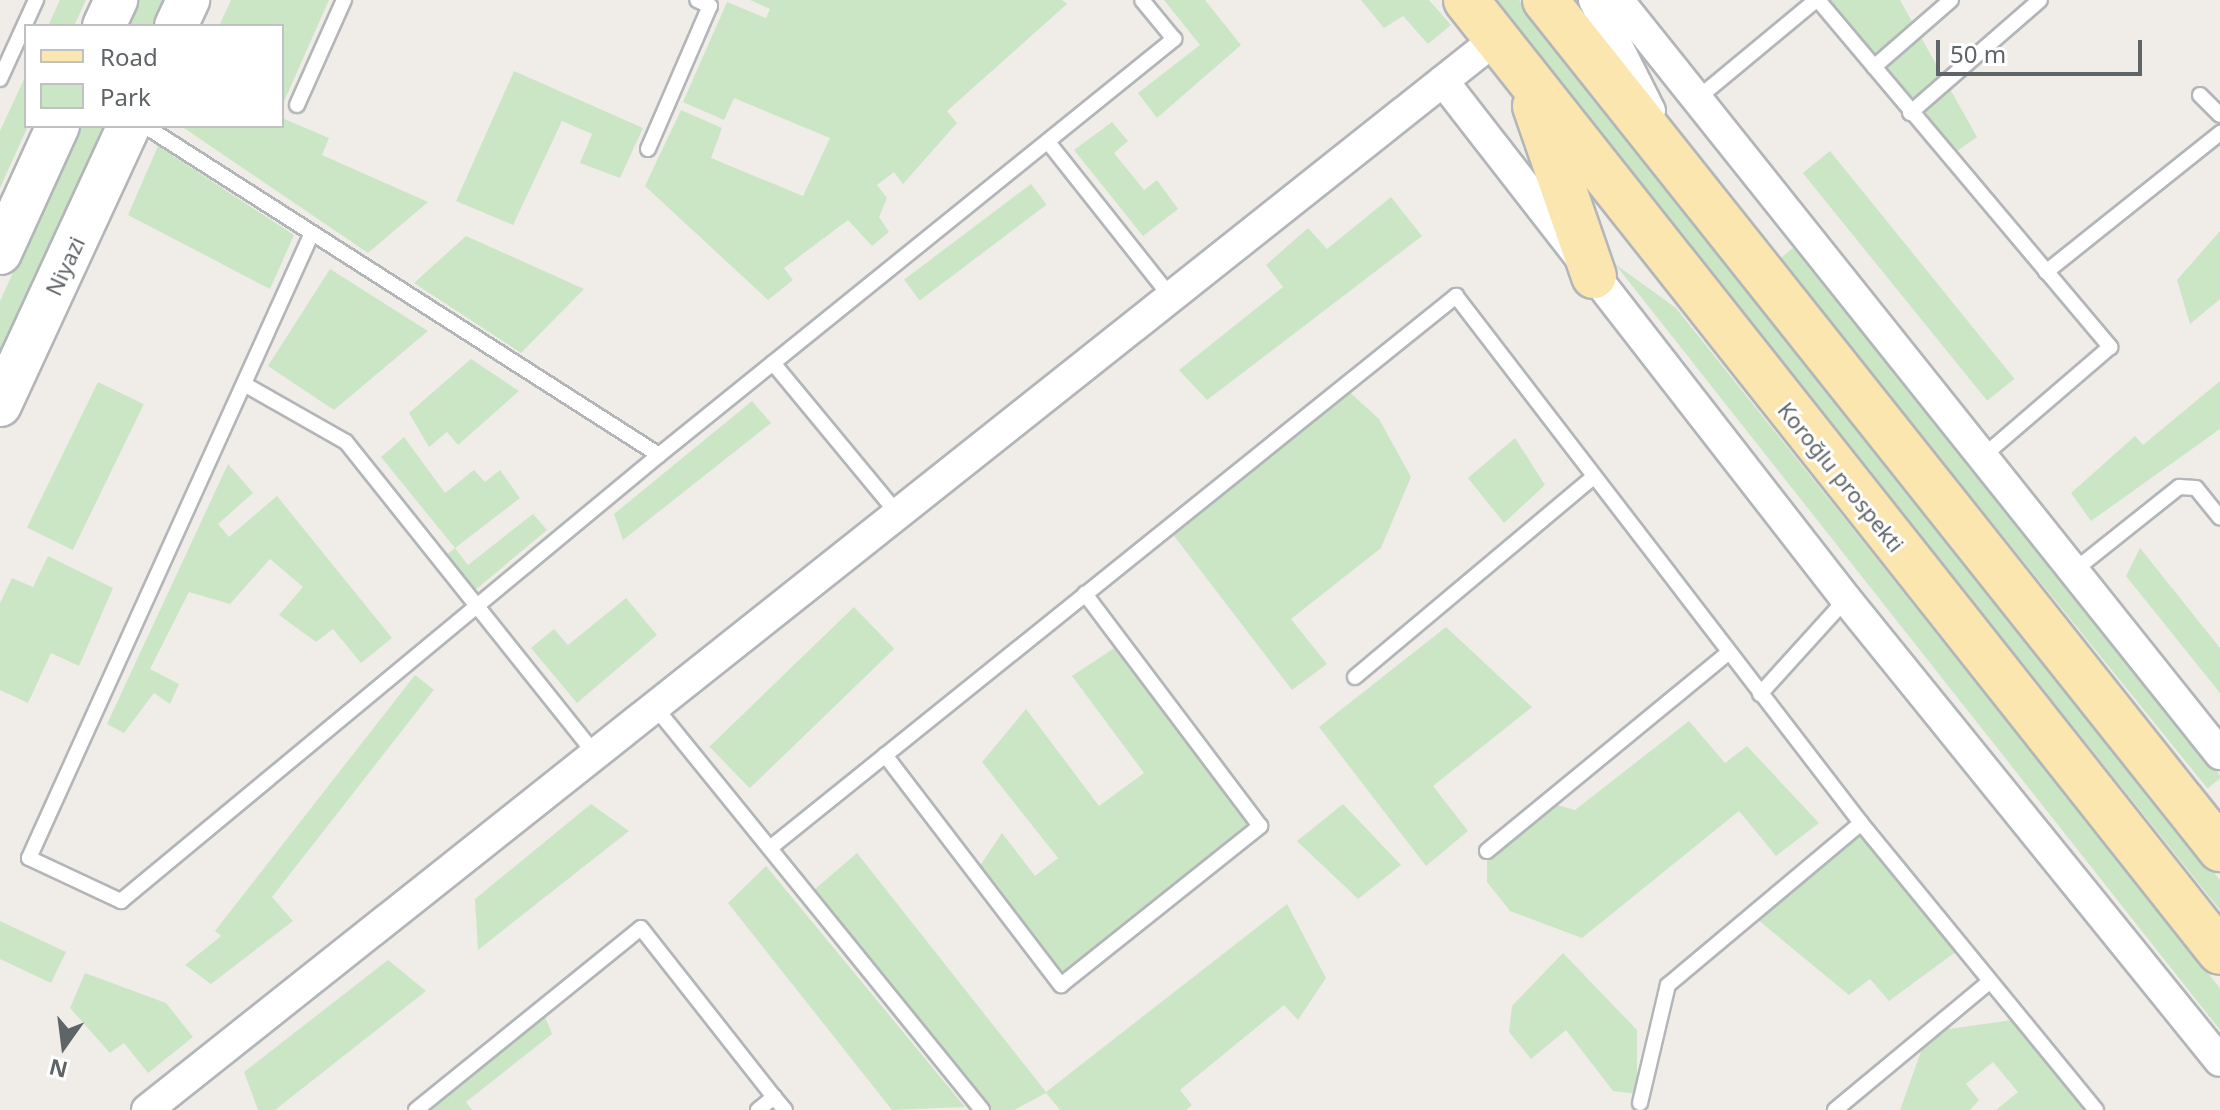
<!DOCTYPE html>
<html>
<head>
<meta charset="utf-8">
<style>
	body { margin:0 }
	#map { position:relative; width:2220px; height:1110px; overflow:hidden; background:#f0ede8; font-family:"Noto Sans",sans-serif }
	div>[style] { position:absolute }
	.green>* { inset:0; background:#cae6c5; transform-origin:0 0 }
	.roads { filter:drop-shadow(2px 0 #b3b6b9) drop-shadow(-2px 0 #b3b6b9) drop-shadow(0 2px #b3b6b9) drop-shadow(0 -2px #b3b6b9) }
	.service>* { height:14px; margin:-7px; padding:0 7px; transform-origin:7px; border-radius:7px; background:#fff }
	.minor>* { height:30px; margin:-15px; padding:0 15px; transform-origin:15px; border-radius:15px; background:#fff }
	.secondary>* { height:42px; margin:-21px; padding:0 21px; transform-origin:21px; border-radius:21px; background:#fff }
	.primary>* { height:44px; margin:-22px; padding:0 22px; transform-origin:22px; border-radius:22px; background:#fce6b0 }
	span { translate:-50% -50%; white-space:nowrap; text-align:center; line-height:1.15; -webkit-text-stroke:6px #fff; paint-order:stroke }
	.street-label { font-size:22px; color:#5f6467 }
	.legend { position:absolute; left:24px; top:24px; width:260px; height:104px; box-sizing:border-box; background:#fff; border:2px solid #bfc1c2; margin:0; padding:10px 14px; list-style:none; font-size:24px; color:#5f6467 }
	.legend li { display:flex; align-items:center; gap:16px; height:40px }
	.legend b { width:40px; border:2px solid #bfc1c2 }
	.north { position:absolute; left:24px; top:1006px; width:80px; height:80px; -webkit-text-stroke:6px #fff; paint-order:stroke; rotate:194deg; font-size:22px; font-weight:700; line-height:32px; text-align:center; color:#5f6467 }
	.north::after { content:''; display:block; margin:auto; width:28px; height:36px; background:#5f6467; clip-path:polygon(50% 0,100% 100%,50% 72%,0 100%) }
	.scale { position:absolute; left:1936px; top:40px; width:206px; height:36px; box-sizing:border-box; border:4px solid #5f6467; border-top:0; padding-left:10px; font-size:24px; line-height:28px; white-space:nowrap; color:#5f6467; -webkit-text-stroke:6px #fff; paint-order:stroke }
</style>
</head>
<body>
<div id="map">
	<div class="green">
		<div style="clip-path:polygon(60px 0,86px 0,74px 26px,48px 26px)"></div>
		<div style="clip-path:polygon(138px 0,165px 0,153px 26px,127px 26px)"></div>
		<div style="clip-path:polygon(231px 0,329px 0,282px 106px,282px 26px,219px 26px)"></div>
		<div style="clip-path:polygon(750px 0,1062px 0,1067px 4px,947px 111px,957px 123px,903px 184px,894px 172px,877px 185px,887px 198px,879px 217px,889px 232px,872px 246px,848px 220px,784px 268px,793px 280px,768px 300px,645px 186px,681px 110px,722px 128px,711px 158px,803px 196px,830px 138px,734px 98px,724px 120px,683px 102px,727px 2px,766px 18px,770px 9px)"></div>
		<div style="clip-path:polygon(1164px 0,1205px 0,1241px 45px,1157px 118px,1138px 93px,1200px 45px)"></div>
		<div style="clip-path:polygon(1361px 0,1429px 0,1451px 25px,1428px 44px,1403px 16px,1384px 28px)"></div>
		<div style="clip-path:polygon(1491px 0,1519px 0,2220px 880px,2220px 910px)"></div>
		<div style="clip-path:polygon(1831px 0,1900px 0,1977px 137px,1950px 156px,1826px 4px)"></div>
		<div style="clip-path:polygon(514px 71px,643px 128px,620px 178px,580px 163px,592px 134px,562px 121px,513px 225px,456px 201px)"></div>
		<div style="clip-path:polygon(26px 75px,28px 126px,0 188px,0 131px)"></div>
		<div style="clip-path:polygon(282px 118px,329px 138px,322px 155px,428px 202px,368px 253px,181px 126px,282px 126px)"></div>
		<div style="clip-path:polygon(1112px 122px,1128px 141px,1114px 153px,1144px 190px,1157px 180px,1178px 209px,1143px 236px,1074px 150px)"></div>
		<div style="clip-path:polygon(81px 126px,107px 126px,0 358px,0 301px)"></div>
		<div style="clip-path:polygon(158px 146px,294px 235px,270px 289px,128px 215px)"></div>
		<div style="left:1830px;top:151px;width:293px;height:35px;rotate:51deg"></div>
		<div style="left:1031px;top:184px;width:26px;height:159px;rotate:53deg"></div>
		<div style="clip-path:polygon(1391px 197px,1422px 236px,1207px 400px,1179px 370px,1283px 287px,1266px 265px,1308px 228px,1327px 249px)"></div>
		<div style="clip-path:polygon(2220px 231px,2220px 299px,2190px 324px,2177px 280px)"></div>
		<div style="clip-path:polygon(466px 236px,584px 289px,521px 353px,414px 283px)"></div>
		<div style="left:1793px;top:248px;width:681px;height:18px;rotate:51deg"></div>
		<div style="clip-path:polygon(1615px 264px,1676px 308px,2220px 988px,2220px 1030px)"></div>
		<div style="clip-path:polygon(330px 269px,428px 331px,334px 410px,268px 366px)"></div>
		<div style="clip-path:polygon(471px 359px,519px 391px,458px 445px,447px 432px,429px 447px,409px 413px)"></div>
		<div style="clip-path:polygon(2220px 381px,2220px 429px,2091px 521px,2071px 493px,2135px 436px,2143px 445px)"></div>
		<div style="left:98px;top:382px;width:51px;height:162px;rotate:26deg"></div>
		<div style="clip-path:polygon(1343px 386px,1379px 419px,1411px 477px,1381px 548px,1291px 619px,1327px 664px,1292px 690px,1168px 528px)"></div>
		<div style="clip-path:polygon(752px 401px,771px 423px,623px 540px,614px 514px)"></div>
		<div style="clip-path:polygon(404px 437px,445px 493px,474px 470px,485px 482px,500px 470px,520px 498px,455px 548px,468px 565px,533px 514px,547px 530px,474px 591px,445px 556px,455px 548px,381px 457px)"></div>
		<div style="clip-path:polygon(1515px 438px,1545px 485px,1504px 523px,1468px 478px)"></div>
		<div style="clip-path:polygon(228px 464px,253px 493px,218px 524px,229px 537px,277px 496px,392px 638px,361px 663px,333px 629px,316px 642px,279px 615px,303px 587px,270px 559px,230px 604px,189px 592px,150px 669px,179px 684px,170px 704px,154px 693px,124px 733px,107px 724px)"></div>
		<div style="clip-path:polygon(2140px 548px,2220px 648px,2220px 693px,2126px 576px)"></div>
		<div style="clip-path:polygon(48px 556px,113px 588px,79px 666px,51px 653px,28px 703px,0 690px,0 603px,12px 578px,33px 587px)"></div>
		<div style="clip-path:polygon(626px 598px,657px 635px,577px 703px,531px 648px,554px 629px,568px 645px)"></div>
		<div style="left:854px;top:607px;width:58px;height:201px;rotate:46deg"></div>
		<div style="clip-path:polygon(1446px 627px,1532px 707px,1433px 786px,1468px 831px,1426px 866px,1319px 727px)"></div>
		<div style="clip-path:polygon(1122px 643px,1260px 826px,1061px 985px,975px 873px,1002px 833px,1035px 876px,1058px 858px,982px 762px,1026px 709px,1099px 806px,1144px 773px,1072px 676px)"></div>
		<div style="left:415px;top:675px;width:24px;height:325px;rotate:38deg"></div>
		<div style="clip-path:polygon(1689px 721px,1725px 763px,1747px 746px,1819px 823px,1776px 856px,1739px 811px,1582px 938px,1510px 911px,1487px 882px,1487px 851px,1546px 802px,1575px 810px)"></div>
		<div style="clip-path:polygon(591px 804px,629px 831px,478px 950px,475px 899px)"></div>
		<div style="clip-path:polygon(1343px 804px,1401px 865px,1358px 899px,1297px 841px)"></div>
		<div style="clip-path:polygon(1861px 823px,1961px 948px,1889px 1001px,1870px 979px,1849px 995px,1752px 915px)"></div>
		<div style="clip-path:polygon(857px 853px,1046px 1092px,1287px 904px,1326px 978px,1298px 1020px,1284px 1005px,1180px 1090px,1192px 1105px,1186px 1110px,1060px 1110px,1046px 1093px,1014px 1110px,982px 1110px,808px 895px)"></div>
		<div style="clip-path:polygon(766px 866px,965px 1107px,892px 1110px,728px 903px)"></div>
		<div style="clip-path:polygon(271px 896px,293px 921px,211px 984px,185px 965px)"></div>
		<div style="clip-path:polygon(0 921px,66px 952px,51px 983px,0 959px)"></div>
		<div style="clip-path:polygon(1563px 953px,1637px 1030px,1637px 1094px,1613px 1091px,1566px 1030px,1531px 1059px,1509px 1032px,1512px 1006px)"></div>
		<div style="clip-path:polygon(388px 960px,426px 991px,275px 1110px,258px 1110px,244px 1072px)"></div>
		<div style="clip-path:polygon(85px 973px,166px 1003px,193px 1037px,148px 1073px,124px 1043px,110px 1053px,70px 1008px)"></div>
		<div style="clip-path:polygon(542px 1009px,552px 1034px,466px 1102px,472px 1110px,416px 1110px)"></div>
		<div style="clip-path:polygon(2019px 1019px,2096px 1110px,1996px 1110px,2018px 1092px,1993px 1062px,1966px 1084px,1979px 1100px,1970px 1110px,1900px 1110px,1928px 1032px)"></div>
	</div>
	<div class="roads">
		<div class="service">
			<div style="left:1818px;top:0;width:454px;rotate:49.9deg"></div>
			<div style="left:2110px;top:347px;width:169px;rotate:139.3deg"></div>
			<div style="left:1874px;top:67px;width:102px;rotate:-41deg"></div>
			<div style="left:0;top:79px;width:87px;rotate:-65.5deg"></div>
			<div style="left:2200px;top:95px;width:28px;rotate:45deg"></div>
			<div style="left:1698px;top:98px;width:153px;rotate:-39.7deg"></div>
			<div style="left:297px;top:105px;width:115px;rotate:-65.9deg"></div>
			<div style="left:1910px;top:113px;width:172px;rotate:-41deg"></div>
			<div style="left:145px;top:126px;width:610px;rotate:32.62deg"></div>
			<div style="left:659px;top:455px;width:146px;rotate:-38.9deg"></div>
			<div style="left:773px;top:363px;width:196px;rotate:50.4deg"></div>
			<div style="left:1048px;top:142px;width:198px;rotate:51.6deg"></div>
			<div style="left:648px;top:149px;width:156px;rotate:-66.6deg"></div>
			<div style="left:710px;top:6px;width:14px;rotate:-155deg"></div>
			<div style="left:312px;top:233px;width:686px;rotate:114.36deg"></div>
			<div style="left:29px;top:858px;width:102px;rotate:25.1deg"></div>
			<div style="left:121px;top:901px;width:699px;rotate:-39.66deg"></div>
			<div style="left:2046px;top:272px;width:223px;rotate:-38.6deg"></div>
			<div style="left:773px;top:363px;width:516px;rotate:-38.94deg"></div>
			<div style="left:1174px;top:39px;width:50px;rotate:-129.4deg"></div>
			<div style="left:244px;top:384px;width:117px;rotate:29.6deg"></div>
			<div style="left:346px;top:442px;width:399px;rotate:51.4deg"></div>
			<div style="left:2076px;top:569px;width:132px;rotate:-38.5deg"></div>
			<div style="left:2179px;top:487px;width:17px;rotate:3deg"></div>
			<div style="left:2196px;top:488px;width:38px;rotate:51deg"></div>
			<div style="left:1355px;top:677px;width:311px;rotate:-40deg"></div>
			<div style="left:1760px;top:694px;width:128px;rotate:-47.8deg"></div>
			<div style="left:655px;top:707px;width:519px;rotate:50.94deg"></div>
			<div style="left:885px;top:755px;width:290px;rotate:52.6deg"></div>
			<div style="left:1061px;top:985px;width:255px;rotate:-38.6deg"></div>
			<div style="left:1260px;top:826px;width:291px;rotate:-127deg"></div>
			<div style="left:770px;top:848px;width:881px;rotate:-38.82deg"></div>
			<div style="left:1456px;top:296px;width:665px;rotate:52.46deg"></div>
			<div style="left:1861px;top:823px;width:371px;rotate:50.7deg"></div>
			<div style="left:1487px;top:851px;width:312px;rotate:-39.4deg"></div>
			<div style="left:1640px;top:1103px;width:121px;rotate:-76.7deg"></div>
			<div style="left:1668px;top:985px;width:252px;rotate:-40deg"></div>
			<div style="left:416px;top:1110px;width:289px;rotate:-39deg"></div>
			<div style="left:641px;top:928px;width:215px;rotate:51.8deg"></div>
			<div style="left:758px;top:1110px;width:21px;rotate:-39deg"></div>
			<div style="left:774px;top:1097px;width:17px;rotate:50deg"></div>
			<div style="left:1835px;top:1110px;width:199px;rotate:-39.7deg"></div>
		</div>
		<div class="minor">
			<div style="left:1594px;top:0;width:124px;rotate:63.2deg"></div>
			<div style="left:1618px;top:0;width:965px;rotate:51.4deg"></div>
			<div style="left:1443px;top:81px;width:656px;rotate:52.12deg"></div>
			<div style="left:1846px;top:599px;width:594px;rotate:51.01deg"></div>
			<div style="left:147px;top:1110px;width:1724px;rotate:-38.45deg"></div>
		</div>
		<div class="secondary">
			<div style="left:104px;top:26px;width:29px;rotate:-65deg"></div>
			<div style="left:176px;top:26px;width:29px;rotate:-65deg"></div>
			<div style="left:0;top:253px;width:140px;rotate:-65.5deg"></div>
			<div style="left:0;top:405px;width:307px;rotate:-65.2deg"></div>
		</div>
		<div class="primary">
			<div style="left:1466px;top:0;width:1214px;rotate:51.62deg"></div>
			<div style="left:1545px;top:0;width:1085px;rotate:51.51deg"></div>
			<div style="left:1535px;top:106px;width:180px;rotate:70.9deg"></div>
		</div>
	</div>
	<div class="street-label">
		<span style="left:65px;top:266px;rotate:-65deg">Niyazi</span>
		<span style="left:1841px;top:477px;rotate:51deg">Koroğlu prospekti</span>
	</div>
	<ul class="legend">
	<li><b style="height:10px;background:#fce6b0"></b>Road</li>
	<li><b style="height:22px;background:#cae6c5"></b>Park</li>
	</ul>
	<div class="north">N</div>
	<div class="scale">50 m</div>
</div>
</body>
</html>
